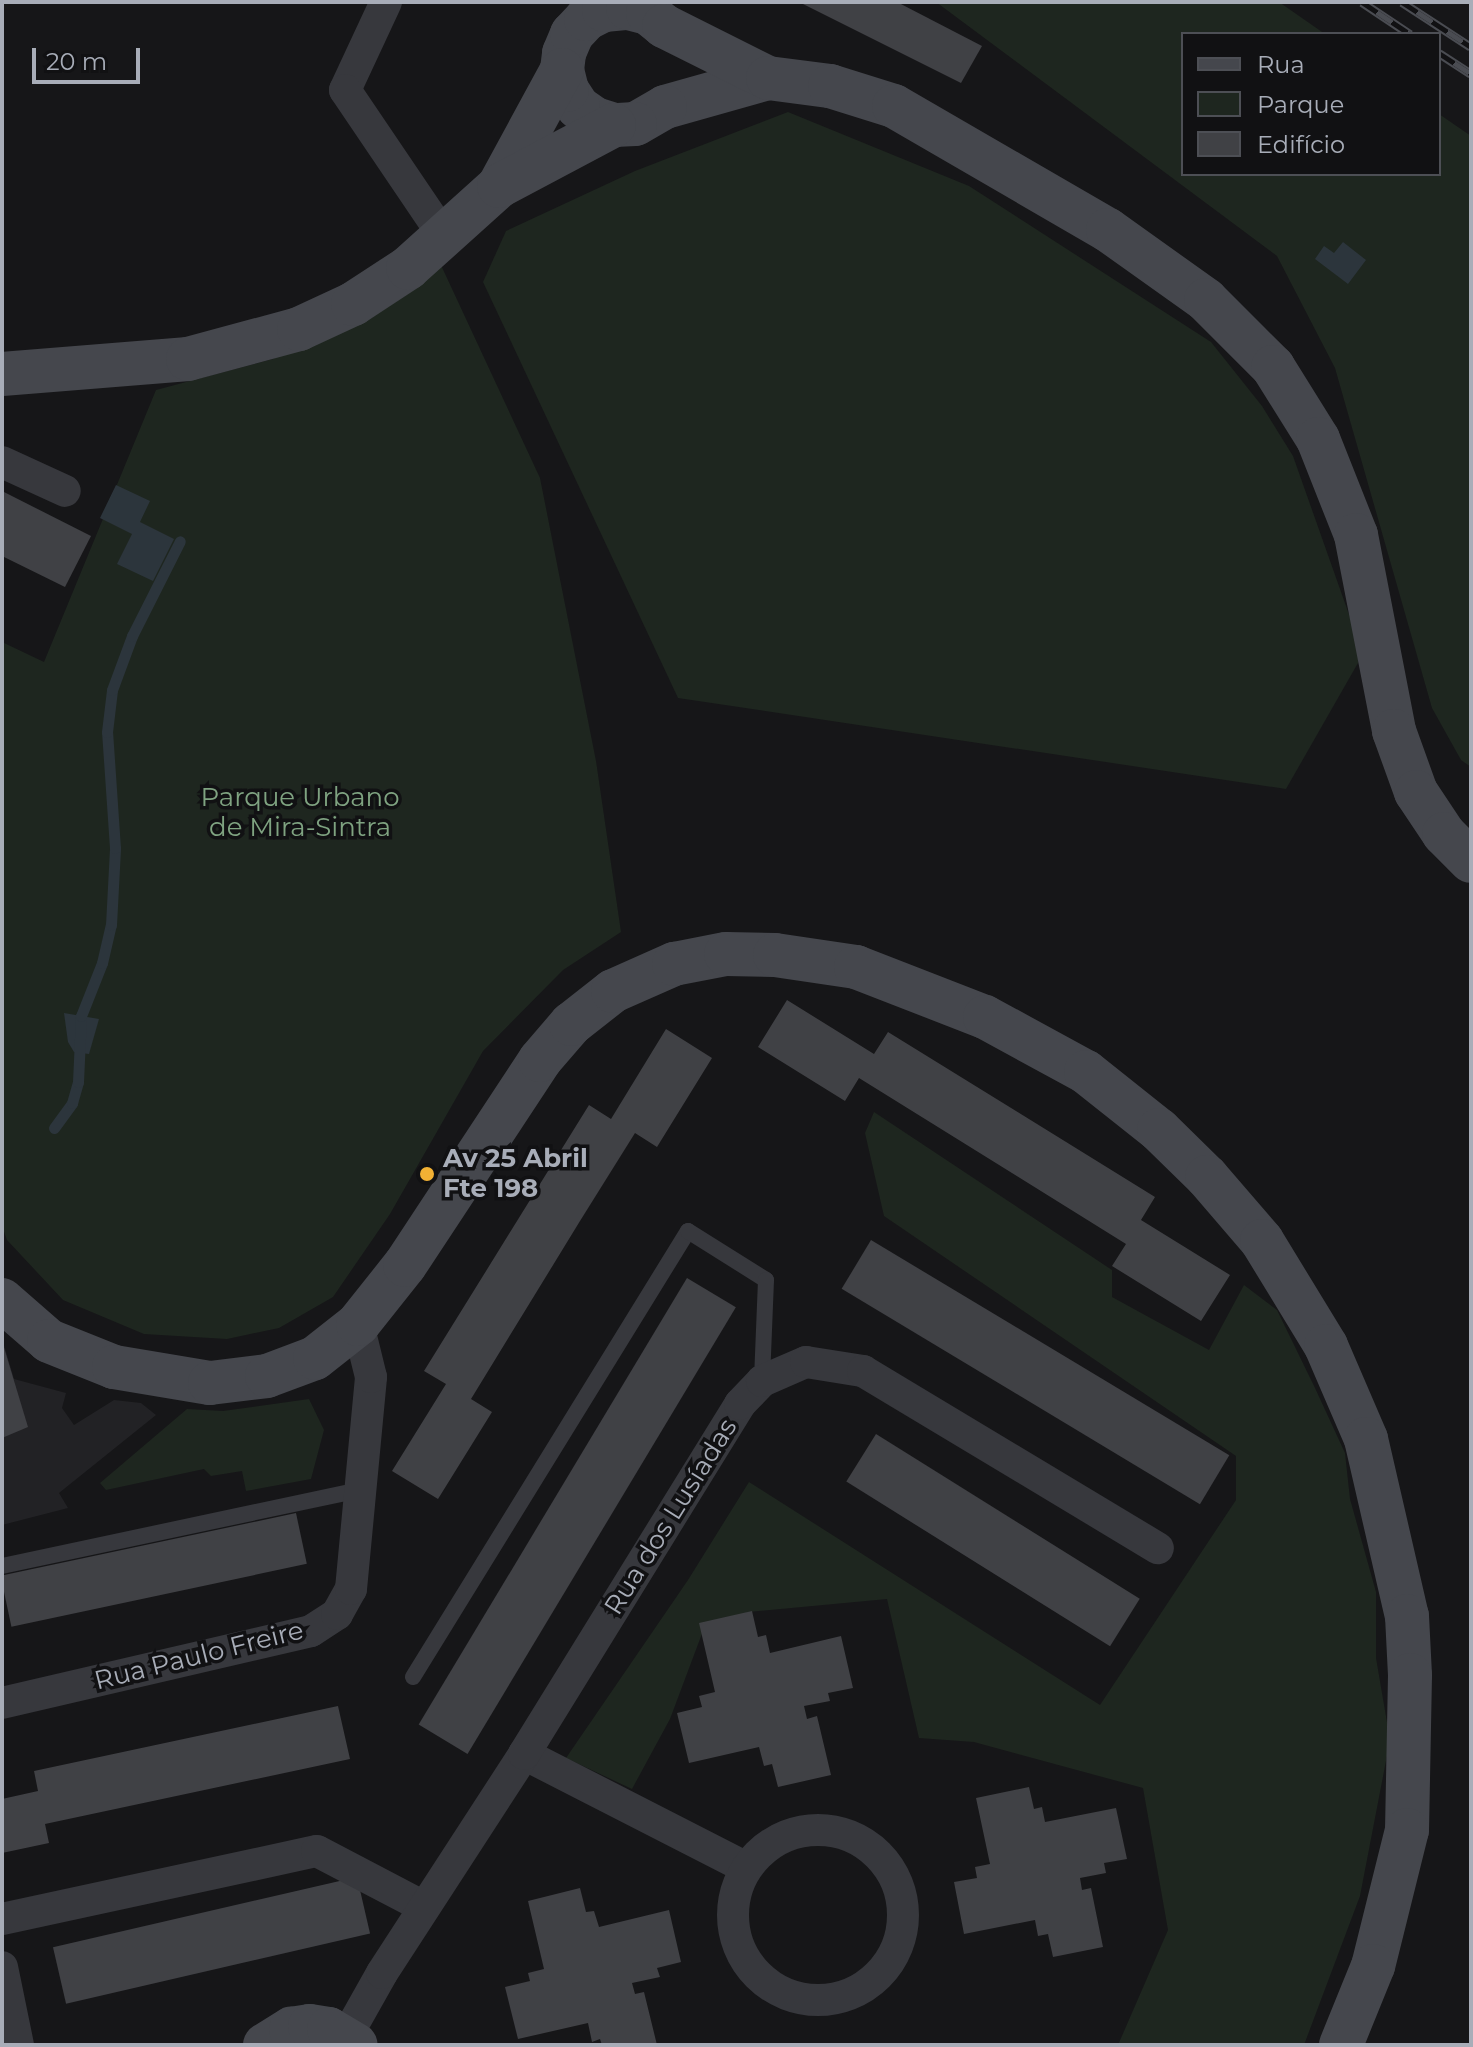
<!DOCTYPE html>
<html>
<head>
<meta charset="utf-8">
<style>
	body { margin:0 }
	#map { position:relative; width:1473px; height:2047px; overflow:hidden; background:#161618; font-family:Montserrat,sans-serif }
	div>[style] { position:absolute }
	.built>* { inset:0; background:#222225 }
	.green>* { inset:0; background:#1e261f }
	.water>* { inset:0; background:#2c353c }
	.stream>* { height:11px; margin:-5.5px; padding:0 5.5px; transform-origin:5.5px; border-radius:5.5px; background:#2c353c }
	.building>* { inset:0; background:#404145; transform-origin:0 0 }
	.lane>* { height:16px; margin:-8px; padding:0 8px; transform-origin:8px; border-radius:8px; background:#37383d }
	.street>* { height:32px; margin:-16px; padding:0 16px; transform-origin:16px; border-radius:16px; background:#37383d }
	.street>.ring { margin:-16px; padding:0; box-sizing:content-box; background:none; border:32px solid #37383d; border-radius:50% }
	.secondary>* { height:44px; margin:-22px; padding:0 22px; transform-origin:22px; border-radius:22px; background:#45474d }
	.rail>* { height:9px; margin-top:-4.5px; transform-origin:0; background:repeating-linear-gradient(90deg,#111113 0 18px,#4a4c52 0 36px); box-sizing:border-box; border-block:2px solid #4a4c52 }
	.dots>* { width:22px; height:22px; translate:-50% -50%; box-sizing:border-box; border:4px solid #111113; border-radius:50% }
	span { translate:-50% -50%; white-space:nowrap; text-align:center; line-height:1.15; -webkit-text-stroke:7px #111113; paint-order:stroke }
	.park-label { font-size:26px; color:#7fa381 }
	.poi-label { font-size:26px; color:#a8adb8; font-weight:700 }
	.left { translate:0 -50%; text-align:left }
	.street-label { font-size:26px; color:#a8adb8 }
	.frame { position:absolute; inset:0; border:4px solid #a8adb8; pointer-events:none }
	.legend { position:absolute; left:1181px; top:32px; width:260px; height:144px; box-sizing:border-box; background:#111113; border:2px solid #4d4f55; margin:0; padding:10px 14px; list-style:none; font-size:24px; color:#a8adb8 }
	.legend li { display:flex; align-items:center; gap:16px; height:40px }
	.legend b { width:40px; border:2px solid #4d4f55 }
	.scale { position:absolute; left:32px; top:48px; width:108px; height:36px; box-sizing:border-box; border:4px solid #a8adb8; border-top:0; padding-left:10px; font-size:24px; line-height:28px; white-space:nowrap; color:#a8adb8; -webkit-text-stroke:6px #111113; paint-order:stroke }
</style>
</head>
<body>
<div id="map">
	<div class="built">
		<div style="clip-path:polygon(4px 1345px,14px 1379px,66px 1393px,62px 1408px,74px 1425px,114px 1400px,141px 1403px,156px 1415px,59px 1493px,68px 1508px,2px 1525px)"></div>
	</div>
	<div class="green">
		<div style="clip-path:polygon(936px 2px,1279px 2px,1325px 34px,1183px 34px,1183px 174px,1439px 174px,1439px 114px,1471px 136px,1471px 767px,1461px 760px,1432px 708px,1335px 368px,1277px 256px)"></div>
		<div style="clip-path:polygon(788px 112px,969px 186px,1211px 342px,1262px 406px,1293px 456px,1358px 640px,1358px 663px,1286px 789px,678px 698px,483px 282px,506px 231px,635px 171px)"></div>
		<div style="clip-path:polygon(440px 263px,540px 478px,596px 761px,621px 932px,563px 970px,483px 1051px,390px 1214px,333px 1297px,279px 1328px,227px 1339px,144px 1334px,63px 1300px,7px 1240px,2px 1226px,2px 642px,44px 662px,156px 390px,273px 359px)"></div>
		<div style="clip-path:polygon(874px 1112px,1112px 1270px,1112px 1297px,1209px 1350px,1244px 1285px,1277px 1310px,1315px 1388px,1345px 1453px,1350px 1499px,1376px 1592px,1376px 1658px,1390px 1740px,1360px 1896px,1304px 2045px,1118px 2045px,1168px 1930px,1143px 1788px,974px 1742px,919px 1738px,887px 1599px,748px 1612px,703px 1631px,670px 1719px,632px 1789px,566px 1758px,688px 1580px,749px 1482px,1100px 1705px,1236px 1500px,1236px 1456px,884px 1216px,865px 1133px)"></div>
		<div style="clip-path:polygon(309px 1399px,324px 1430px,311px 1479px,246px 1491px,242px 1471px,211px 1476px,204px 1469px,106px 1490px,100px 1483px,187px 1409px,223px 1411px)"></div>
	</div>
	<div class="water">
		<div style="clip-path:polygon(1343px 242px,1366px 260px,1348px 284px,1315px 259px,1324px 246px,1334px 253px)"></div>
		<div style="clip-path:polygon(116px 485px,150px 501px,140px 522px,174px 539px,153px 581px,117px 564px,132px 534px,100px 518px)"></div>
		<div style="clip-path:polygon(64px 1013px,99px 1019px,89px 1054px,74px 1052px,68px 1042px)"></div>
	</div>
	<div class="stream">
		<div style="left:54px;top:1128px;width:31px;rotate:-54deg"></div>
		<div style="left:72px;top:1103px;width:22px;rotate:-74deg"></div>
		<div style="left:78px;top:1082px;width:66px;rotate:-87.4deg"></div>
		<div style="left:81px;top:1016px;width:57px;rotate:-68.4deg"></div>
		<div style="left:102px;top:963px;width:39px;rotate:-77deg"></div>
		<div style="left:111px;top:925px;width:77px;rotate:-87deg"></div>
		<div style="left:115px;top:848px;width:116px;rotate:-93.9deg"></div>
		<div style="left:107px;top:732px;width:42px;rotate:-83.2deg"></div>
		<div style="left:112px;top:690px;width:58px;rotate:-69.7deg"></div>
		<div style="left:132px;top:636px;width:106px;rotate:-63.2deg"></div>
	</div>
	<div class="building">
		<div style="clip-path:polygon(799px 2px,897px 2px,982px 46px,961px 83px)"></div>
		<div style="clip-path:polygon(2px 491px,91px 536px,65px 587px,2px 556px)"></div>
		<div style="clip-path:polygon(787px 1000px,874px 1054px,888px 1032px,1155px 1197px,1141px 1220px,1230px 1275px,1201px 1321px,1112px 1266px,1126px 1244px,859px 1078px,845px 1101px,758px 1047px)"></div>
		<div style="clip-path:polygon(666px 1029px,712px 1058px,657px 1147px,635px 1133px,580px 1221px,471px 1399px,492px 1412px,438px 1499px,392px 1471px,446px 1384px,424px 1371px,589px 1105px,611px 1119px)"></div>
		<div style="left:871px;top:1240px;width:418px;height:57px;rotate:31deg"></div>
		<div style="left:687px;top:1278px;width:57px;height:521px;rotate:31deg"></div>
		<div style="clip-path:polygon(2px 1341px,28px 1427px,2px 1438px)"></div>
		<div style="left:876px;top:1434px;width:311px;height:56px;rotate:32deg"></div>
		<div style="left:296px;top:1513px;width:52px;height:302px;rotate:78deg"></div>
		<div style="clip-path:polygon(752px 1611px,758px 1637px,766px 1635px,770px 1653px,841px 1636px,853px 1688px,828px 1693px,830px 1701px,804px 1706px,807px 1719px,817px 1716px,831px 1775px,778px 1787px,772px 1764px,764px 1766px,759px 1747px,689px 1763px,677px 1713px,702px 1707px,699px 1696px,715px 1692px,699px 1623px)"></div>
		<div style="clip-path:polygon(338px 1706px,350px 1759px,45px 1824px,49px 1843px,2px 1853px,2px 1799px,38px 1791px,34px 1771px)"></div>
		<div style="clip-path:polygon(1029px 1787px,1034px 1809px,1042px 1807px,1045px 1822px,1116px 1808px,1127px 1859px,1104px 1863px,1106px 1873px,1080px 1878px,1082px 1890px,1091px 1888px,1103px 1947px,1053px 1957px,1048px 1934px,1038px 1936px,1035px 1920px,964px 1934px,954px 1882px,977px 1878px,975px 1867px,990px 1864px,976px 1798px)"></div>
		<div style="left:357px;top:1877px;width:58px;height:312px;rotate:77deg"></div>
		<div style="clip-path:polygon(580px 1888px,586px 1912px,594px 1911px,599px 1927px,669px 1910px,681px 1962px,657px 1968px,660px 1977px,632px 1983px,635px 1994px,644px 1992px,657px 2045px,602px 2045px,600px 2039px,592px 2042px,588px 2023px,518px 2039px,505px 1987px,530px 1981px,528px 1973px,544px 1969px,528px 1901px)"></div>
	</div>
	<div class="lane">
		<div style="left:2px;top:1566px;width:365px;rotate:-12deg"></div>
		<div style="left:413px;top:1677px;width:524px;rotate:-58.34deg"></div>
		<div style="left:688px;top:1231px;width:92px;rotate:32.1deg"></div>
		<div style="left:766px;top:1280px;width:101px;rotate:92.3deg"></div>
	</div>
	<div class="street">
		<div style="left:386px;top:2px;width:97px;rotate:115deg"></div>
		<div style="left:345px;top:90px;width:175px;rotate:55.9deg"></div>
		<div style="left:2px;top:462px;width:69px;rotate:24.7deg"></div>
		<div style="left:2px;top:1703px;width:317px;rotate:-13.1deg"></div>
		<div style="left:311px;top:1631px;width:31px;rotate:-33deg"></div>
		<div style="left:337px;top:1614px;width:29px;rotate:-61deg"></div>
		<div style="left:351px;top:1589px;width:213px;rotate:-84.6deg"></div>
		<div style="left:371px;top:1377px;width:55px;rotate:-103.8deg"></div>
		<div style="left:524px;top:1754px;width:248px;rotate:27.1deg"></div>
		<div class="ring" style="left:733px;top:1830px;width:138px;height:138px"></div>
		<div style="left:2px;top:1919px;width:322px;rotate:-12.2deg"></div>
		<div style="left:317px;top:1851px;width:121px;rotate:27.6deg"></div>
		<div style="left:2px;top:1967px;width:80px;rotate:78.4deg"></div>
		<div style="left:346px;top:2037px;width:73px;rotate:-60.6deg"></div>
		<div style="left:382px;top:1973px;width:261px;rotate:-57deg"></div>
		<div style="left:524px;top:1754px;width:411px;rotate:-58.3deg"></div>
		<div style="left:740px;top:1404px;width:32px;rotate:-46deg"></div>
		<div style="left:762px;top:1381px;width:48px;rotate:-23.4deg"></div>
		<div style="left:806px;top:1362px;width:58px;rotate:9deg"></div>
		<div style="left:863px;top:1371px;width:344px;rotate:31deg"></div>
	</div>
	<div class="secondary">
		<div style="left:768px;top:78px;width:107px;rotate:164.3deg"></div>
		<div style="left:665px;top:107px;width:34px;rotate:150deg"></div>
		<div style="left:635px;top:124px;width:21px;rotate:177deg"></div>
		<div style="left:614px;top:125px;width:20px;rotate:-162deg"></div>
		<div style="left:595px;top:119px;width:21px;rotate:-145deg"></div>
		<div style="left:578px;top:107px;width:20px;rotate:-123deg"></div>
		<div style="left:567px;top:90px;width:21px;rotate:-104deg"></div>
		<div style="left:562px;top:70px;width:17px;rotate:-83deg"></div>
		<div style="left:564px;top:53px;width:21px;rotate:-67deg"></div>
		<div style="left:572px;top:34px;width:21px;rotate:-47deg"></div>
		<div style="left:586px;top:19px;width:20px;rotate:-27deg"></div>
		<div style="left:604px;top:10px;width:24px;rotate:-5deg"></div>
		<div style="left:628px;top:8px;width:21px;rotate:14deg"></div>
		<div style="left:648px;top:13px;width:21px;rotate:39deg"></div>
		<div style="left:664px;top:26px;width:116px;rotate:26.6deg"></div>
		<div style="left:768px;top:78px;width:63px;rotate:7.4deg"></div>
		<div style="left:830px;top:86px;width:67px;rotate:17.4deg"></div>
		<div style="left:894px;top:106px;width:247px;rotate:30.1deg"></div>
		<div style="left:1108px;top:230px;width:120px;rotate:35.5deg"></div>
		<div style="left:1206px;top:300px;width:95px;rotate:45deg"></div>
		<div style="left:1273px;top:367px;width:85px;rotate:58deg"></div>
		<div style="left:1318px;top:439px;width:103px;rotate:68.4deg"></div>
		<div style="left:1356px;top:535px;width:200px;rotate:79deg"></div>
		<div style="left:1394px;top:731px;width:65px;rotate:70.2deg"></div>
		<div style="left:1416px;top:792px;width:50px;rotate:56.3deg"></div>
		<div style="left:1444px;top:834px;width:38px;rotate:45deg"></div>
		<div style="left:499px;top:186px;width:132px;rotate:-61.5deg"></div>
		<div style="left:2px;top:374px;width:187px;rotate:-4.6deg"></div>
		<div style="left:188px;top:359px;width:115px;rotate:-15.1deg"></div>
		<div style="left:299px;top:329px;width:60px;rotate:-24.8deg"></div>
		<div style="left:353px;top:304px;width:66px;rotate:-33.2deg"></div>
		<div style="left:408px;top:268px;width:122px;rotate:-42deg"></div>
		<div style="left:499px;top:186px;width:130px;rotate:-27.9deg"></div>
		<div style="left:2px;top:1300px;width:62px;rotate:41.1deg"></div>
		<div style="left:49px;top:1341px;width:70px;rotate:21.8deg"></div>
		<div style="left:114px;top:1367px;width:97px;rotate:9.5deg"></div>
		<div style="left:210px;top:1383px;width:57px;rotate:-7deg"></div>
		<div style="left:267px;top:1376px;width:51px;rotate:-20.6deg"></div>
		<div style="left:315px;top:1358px;width:55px;rotate:-38.3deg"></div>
		<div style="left:358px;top:1324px;width:75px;rotate:-51.5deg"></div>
		<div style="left:405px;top:1265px;width:245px;rotate:-56.6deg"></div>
		<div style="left:540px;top:1060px;width:48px;rotate:-49.3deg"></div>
		<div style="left:571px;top:1024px;width:53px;rotate:-38.2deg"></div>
		<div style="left:613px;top:991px;width:67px;rotate:-23.9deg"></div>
		<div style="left:674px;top:964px;width:53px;rotate:-10.9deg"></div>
		<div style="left:726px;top:954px;width:49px;rotate:1.2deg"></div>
		<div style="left:775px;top:955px;width:82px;rotate:8.4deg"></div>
		<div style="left:856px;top:967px;width:138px;rotate:21.2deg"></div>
		<div style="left:985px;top:1017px;width:115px;rotate:28.6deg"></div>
		<div style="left:1086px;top:1072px;width:93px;rotate:38.5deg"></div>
		<div style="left:1159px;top:1130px;width:67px;rotate:44.4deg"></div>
		<div style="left:1207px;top:1177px;width:84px;rotate:49.3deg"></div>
		<div style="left:1262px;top:1241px;width:123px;rotate:58.6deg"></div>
		<div style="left:1326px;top:1346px;width:101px;rotate:66.7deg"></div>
		<div style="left:1366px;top:1439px;width:182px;rotate:77deg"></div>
		<div style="left:1407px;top:1616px;width:59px;rotate:87.1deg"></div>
		<div style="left:1410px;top:1675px;width:155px;rotate:91.1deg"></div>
		<div style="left:1407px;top:1830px;width:140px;rotate:104deg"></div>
		<div style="left:1373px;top:1966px;width:85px;rotate:112.1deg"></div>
		<div style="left:265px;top:2045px;width:31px;rotate:-32deg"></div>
		<div style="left:291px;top:2029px;width:19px;rotate:-9deg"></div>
		<div style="left:310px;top:2026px;width:19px;rotate:9deg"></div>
		<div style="left:329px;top:2029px;width:31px;rotate:31deg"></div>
	</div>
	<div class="rail">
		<div style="left:1362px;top:2px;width:58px;rotate:33.7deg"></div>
		<div style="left:1402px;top:2px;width:82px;rotate:33.1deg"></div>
		<div style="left:1439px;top:53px;width:38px;rotate:33deg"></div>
	</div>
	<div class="dots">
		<div style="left:427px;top:1174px;background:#f2b134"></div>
	</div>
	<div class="park-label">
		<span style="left:300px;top:813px">Parque Urbano<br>de Mira-Sintra</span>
	</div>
	<div class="poi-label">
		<span class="left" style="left:443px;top:1174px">Av 25 Abril<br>Fte 198</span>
	</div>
	<div class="street-label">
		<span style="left:671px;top:1517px;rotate:-58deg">Rua dos Lusíadas</span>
		<span style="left:199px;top:1656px;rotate:-14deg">Rua Paulo Freire</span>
	</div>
	<div class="frame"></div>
	<ul class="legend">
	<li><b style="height:10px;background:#45474d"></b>Rua</li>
	<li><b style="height:22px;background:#1e261f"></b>Parque</li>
	<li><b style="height:22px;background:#404145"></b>Edifício</li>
	</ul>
	<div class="scale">20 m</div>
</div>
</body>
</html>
